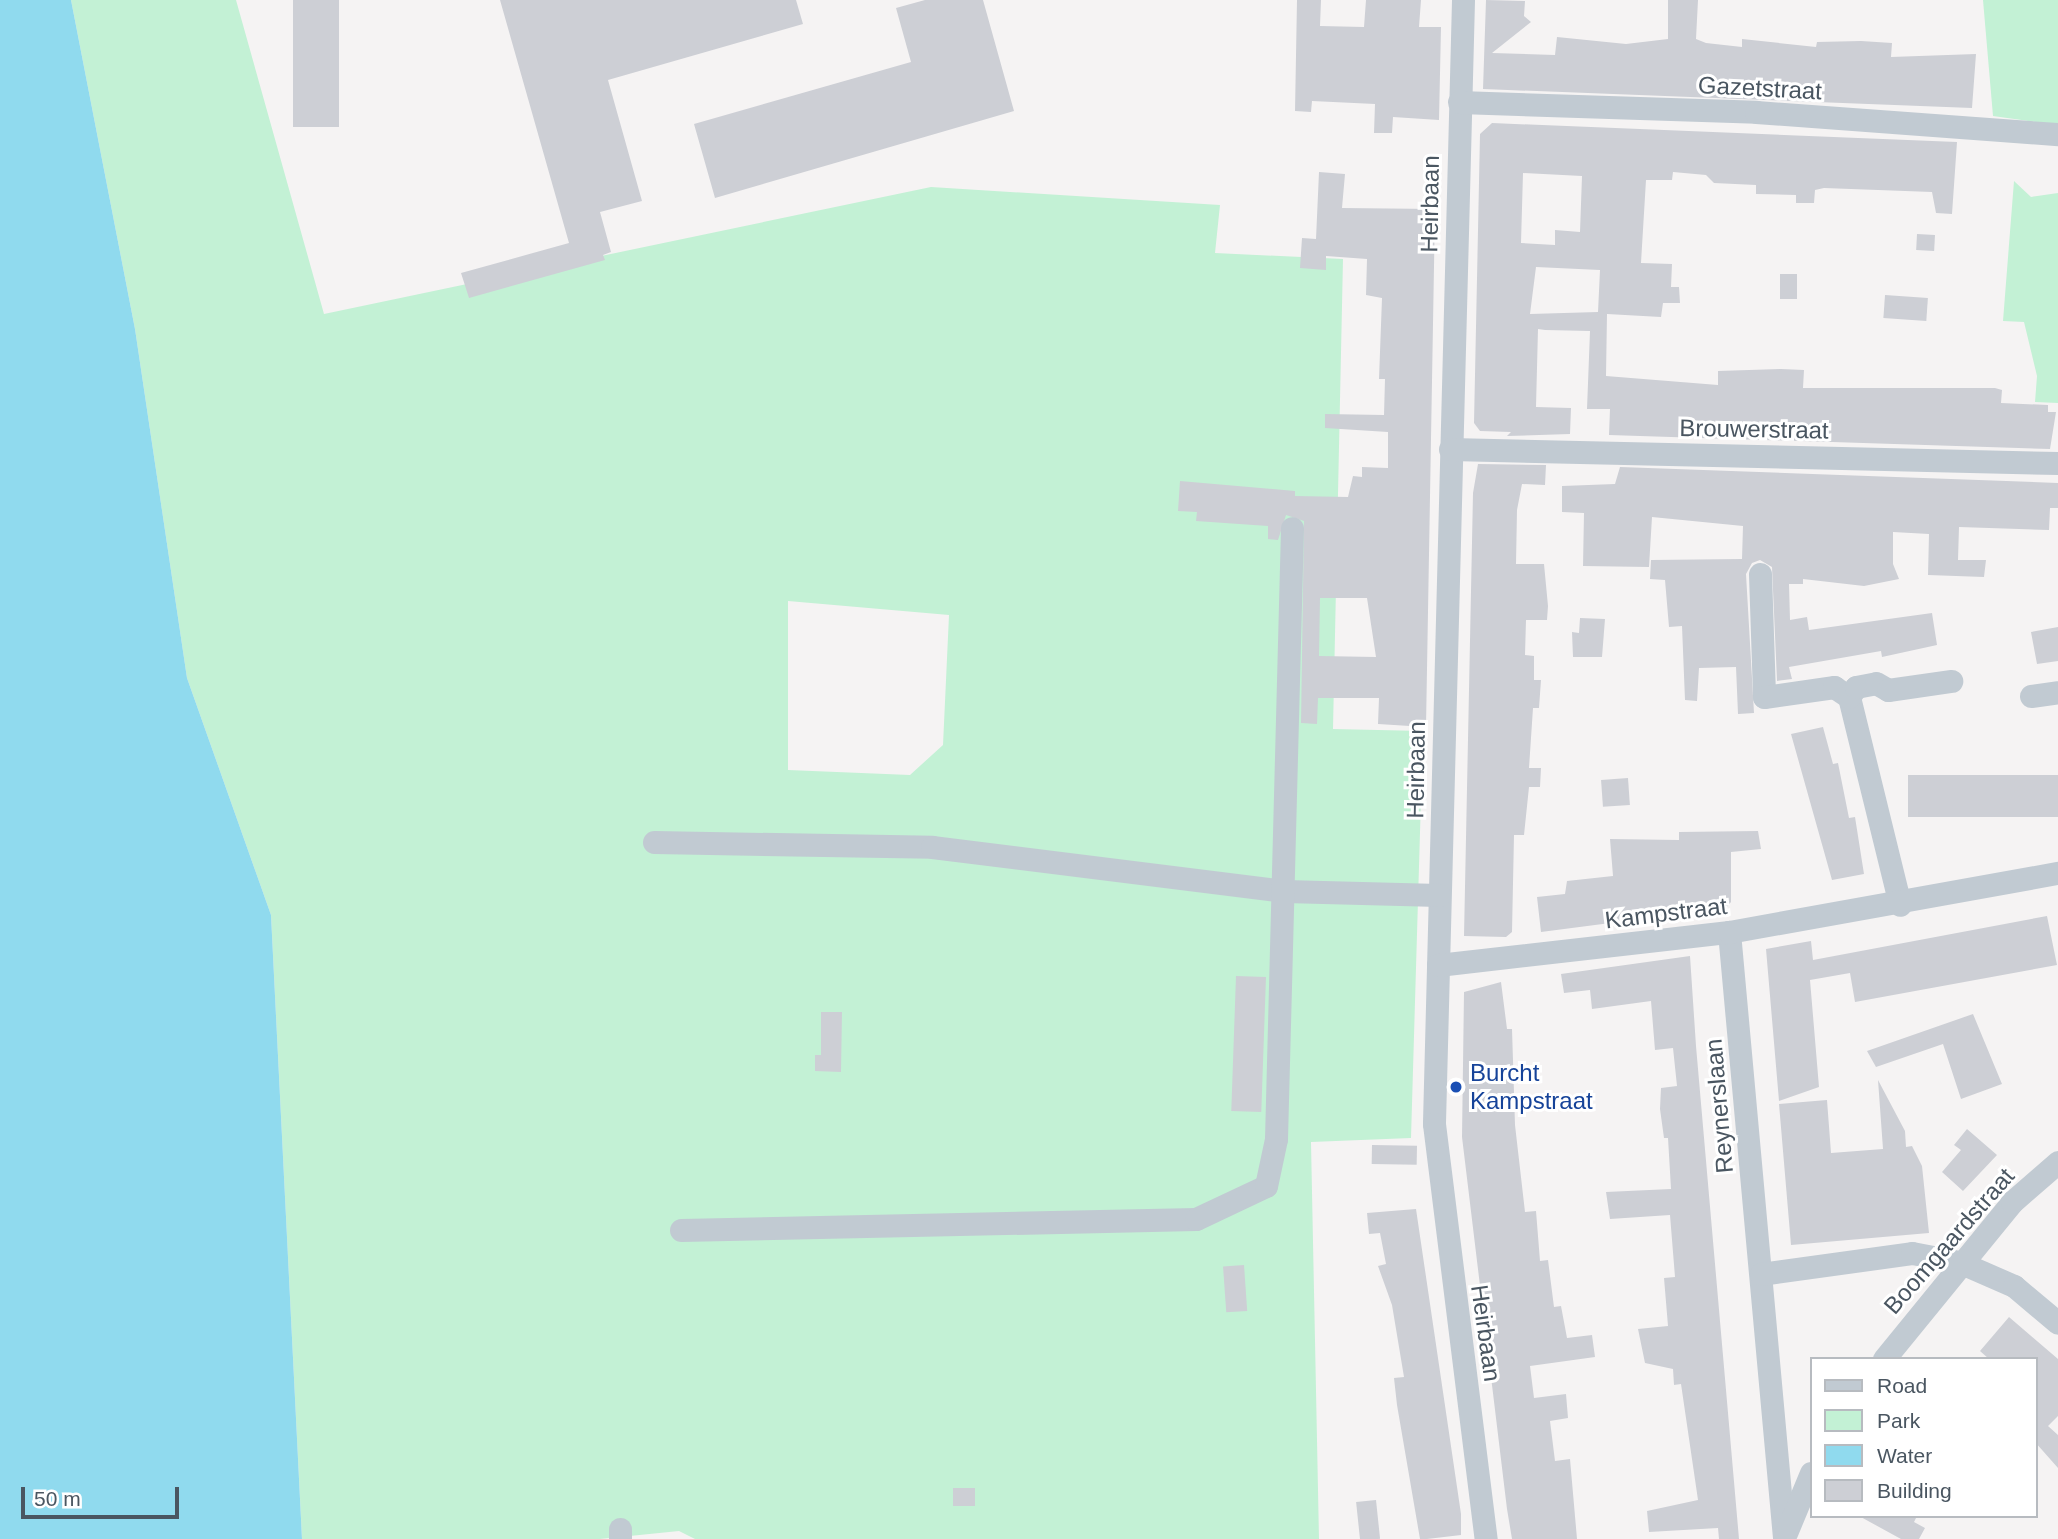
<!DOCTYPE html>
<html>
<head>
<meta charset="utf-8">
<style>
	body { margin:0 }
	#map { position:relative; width:2058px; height:1539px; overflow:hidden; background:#f5f3f3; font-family:Arial,sans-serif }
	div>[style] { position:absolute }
	.green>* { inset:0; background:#c3f1d5 }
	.water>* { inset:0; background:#90daee }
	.building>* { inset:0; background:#cdcfd5; transform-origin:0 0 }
	.minor>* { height:23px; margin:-11.5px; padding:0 11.5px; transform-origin:11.5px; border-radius:11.5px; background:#c1cad2 }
	.dots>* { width:19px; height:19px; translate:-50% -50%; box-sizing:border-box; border:4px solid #fff; border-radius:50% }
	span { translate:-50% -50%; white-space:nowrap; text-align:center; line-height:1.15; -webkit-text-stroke:6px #fff; paint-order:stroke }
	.street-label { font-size:24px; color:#4a5661 }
	.transit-label { font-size:24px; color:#164399 }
	.left { translate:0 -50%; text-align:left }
	.legend { position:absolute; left:1810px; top:1357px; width:228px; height:161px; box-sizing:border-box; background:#fff; border:2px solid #b7bbc0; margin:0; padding:9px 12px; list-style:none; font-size:21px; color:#4a5661 }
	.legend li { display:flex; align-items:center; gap:14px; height:35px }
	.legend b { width:35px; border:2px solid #b7bbc0 }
	.scale { position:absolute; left:21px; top:1487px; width:158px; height:32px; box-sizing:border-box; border:4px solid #4a5661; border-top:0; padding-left:9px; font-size:21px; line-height:24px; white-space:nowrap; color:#4a5661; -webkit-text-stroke:5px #fff; paint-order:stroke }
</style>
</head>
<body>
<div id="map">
	<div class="green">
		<div style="clip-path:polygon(evenodd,71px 0,236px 0,324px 314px,931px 187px,1220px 205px,1215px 253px,1343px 259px,1333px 729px,1423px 731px,1411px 1138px,1311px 1142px,1319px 1539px,695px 1539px,679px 1531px,600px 1539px,302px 1539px,271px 915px,187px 678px,135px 329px,71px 0,788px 601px,949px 615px,943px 745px,910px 775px,788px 770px,788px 601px)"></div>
		<div style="clip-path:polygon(1983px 0,2058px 0,2058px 125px,1993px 116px)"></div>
		<div style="clip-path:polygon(2014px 181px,2031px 197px,2058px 193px,2058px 403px,2035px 402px,2037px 376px,2024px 322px,2003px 321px)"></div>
	</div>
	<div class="water">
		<div style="clip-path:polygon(0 0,71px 0,135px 329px,187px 678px,271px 915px,302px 1539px,0 1539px)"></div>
	</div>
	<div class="building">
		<div style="left:293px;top:0;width:46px;height:127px"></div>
		<div style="clip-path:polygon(500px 0,796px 0,803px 24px,608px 80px,642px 201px,600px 212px,611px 252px,603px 255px,605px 260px,469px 298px,461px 273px,569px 243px)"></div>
		<div style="clip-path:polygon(925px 0,983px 0,1014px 111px,715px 198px,694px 124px,911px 62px,896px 8px)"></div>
		<div style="clip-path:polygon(1297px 0,1321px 0,1320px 26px,1364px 27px,1366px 0,1421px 0,1419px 27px,1441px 27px,1439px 120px,1393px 117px,1392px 133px,1374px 133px,1375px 104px,1312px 101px,1311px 112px,1295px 111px)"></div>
		<div style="clip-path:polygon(1486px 0,1525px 1px,1524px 16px,1531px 22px,1492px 53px,1555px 55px,1557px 37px,1626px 44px,1668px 39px,1668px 0,1698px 0,1696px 39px,1706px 43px,1742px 47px,1742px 39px,1816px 47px,1817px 42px,1861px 41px,1892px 43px,1891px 57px,1976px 54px,1972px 108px,1483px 89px)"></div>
		<div style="clip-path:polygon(evenodd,1492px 123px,1957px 142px,1952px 214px,1936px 213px,1932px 192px,1824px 188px,1815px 190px,1814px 203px,1796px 203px,1796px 195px,1756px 194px,1756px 185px,1714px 183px,1706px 175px,1673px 172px,1672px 180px,1646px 180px,1641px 263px,1672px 264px,1671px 287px,1679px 287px,1680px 303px,1663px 303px,1661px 317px,1607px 314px,1606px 376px,1718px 385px,1718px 371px,1781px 369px,1804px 370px,1803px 388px,1995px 388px,2002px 390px,2001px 403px,2048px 405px,2048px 412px,2056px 412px,2050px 449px,1609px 435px,1610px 409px,1587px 409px,1590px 331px,1545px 330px,1538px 329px,1536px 407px,1571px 408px,1570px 434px,1507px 436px,1511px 432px,1480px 431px,1474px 423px,1480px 134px,1492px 123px,1523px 173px,1582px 176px,1580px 232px,1555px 230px,1555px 245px,1521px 243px,1523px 173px,1492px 123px,1536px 267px,1600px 270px,1598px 312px,1530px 314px,1536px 267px)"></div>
		<div style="clip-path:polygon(evenodd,1319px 172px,1345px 174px,1342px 208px,1435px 209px,1426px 727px,1378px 724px,1379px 698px,1318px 698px,1317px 724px,1301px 723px,1304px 521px,1286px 515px,1278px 540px,1268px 539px,1268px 526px,1196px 521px,1197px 512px,1178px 511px,1180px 481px,1295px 491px,1295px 496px,1348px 497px,1353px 476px,1362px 477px,1362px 467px,1388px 468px,1388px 432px,1325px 428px,1325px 414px,1384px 415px,1385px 379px,1379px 379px,1382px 298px,1366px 295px,1367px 259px,1326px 256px,1326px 270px,1300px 268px,1302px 238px,1316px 239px,1319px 172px,1320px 598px,1367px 598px,1376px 657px,1319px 656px,1320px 598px)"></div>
		<div style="left:1917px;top:234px;width:18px;height:16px;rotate:3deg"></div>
		<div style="left:1780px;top:274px;width:17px;height:25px"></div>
		<div style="left:1885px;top:295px;width:43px;height:23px;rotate:4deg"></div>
		<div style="clip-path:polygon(1478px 464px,1546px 465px,1545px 485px,1522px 484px,1517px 510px,1516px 564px,1544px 564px,1548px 606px,1547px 620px,1526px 620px,1525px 655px,1534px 656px,1534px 680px,1541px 680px,1539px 708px,1533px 708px,1529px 768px,1541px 768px,1540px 787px,1529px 787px,1524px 835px,1514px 835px,1512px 932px,1506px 937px,1464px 936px,1473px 493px)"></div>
		<div style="clip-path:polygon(1620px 467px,2058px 483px,2058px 508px,2050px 508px,2049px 530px,1959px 527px,1958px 560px,1986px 560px,1984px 577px,1928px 575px,1929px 534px,1893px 532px,1893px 564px,1899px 579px,1864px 586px,1803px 579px,1803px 584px,1789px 584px,1790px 620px,1807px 617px,1809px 630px,1932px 613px,1937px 645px,1882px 657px,1881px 651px,1789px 667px,1792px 679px,1777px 681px,1772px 567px,1760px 560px,1752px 563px,1746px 574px,1754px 713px,1738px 714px,1736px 667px,1699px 668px,1697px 701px,1685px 700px,1682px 626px,1669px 627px,1665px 580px,1650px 579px,1651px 560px,1742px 559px,1743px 526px,1652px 517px,1649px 567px,1583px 566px,1584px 513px,1562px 512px,1562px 486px,1615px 484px)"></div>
		<div style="clip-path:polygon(1580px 618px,1605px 619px,1602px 657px,1573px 657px,1572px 632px,1579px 633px)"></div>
		<div style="clip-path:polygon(2058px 627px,2058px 661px,2037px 664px,2031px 632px)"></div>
		<div style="clip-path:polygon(1823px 727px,1833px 764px,1838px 763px,1849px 818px,1855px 817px,1864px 874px,1832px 880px,1791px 734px)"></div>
		<div style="left:2058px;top:775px;width:42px;height:150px;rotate:90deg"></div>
		<div style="left:1628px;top:778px;width:27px;height:27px;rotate:86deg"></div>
		<div style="clip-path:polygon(1758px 831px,1761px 849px,1731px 852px,1731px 902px,1726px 908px,1541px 932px,1537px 897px,1565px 894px,1567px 881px,1613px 876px,1610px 839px,1679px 840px,1679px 832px)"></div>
		<div style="clip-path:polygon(2047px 916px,2057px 965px,1855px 1002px,1850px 973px,1810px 980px,1819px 1087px,1779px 1101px,1766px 949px,1811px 941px,1813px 960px)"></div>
		<div style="clip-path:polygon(1690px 956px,1696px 1046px,1739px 1539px,1719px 1539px,1718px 1528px,1649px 1532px,1647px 1511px,1698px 1500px,1681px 1384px,1674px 1385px,1673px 1369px,1645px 1363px,1638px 1329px,1668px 1326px,1664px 1278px,1675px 1277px,1670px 1215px,1610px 1219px,1606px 1192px,1671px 1189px,1668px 1138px,1664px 1138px,1660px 1109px,1661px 1088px,1677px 1086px,1673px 1048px,1655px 1050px,1651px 1001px,1592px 1009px,1590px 990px,1564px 993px,1561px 974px)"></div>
		<div style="left:1236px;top:976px;width:30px;height:135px;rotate:2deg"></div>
		<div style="clip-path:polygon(1501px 982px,1507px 1029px,1512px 1029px,1515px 1125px,1525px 1212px,1536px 1211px,1540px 1261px,1548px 1260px,1554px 1307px,1561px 1306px,1567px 1338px,1592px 1335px,1595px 1357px,1530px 1366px,1534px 1398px,1566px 1394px,1568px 1418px,1550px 1421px,1555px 1461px,1570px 1459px,1577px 1539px,1512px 1539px,1507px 1509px,1462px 1137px,1464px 992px)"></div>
		<div style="clip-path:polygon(821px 1012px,842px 1012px,841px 1072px,815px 1071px,815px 1055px,821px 1055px)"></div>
		<div style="clip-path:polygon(1973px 1014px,2002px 1084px,1961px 1099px,1943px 1044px,1876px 1067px,1867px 1051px)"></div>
		<div style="clip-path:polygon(1878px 1080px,1905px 1131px,1906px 1147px,1912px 1146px,1922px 1166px,1929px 1233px,1791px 1245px,1779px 1104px,1827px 1100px,1831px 1153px,1883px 1149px)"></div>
		<div style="clip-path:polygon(1967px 1129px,1997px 1155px,1963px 1191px,1942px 1172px,1961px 1150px,1954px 1145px)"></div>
		<div style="left:1372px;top:1145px;width:45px;height:19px;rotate:1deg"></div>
		<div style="clip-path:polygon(1416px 1209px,1461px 1514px,1461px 1535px,1427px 1539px,1420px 1539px,1397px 1405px,1394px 1378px,1404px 1377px,1392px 1305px,1378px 1266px,1386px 1264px,1380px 1233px,1369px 1234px,1367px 1213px)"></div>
		<div style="left:1244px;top:1265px;width:46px;height:21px;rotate:86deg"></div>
		<div style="clip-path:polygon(2009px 1317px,2058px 1359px,2058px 1416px,2048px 1426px,2058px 1435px,2058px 1468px,2035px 1442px,2035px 1359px,1989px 1359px,1980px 1351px)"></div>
		<div style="left:953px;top:1488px;width:22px;height:18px"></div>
		<div style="left:1376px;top:1500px;width:39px;height:20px;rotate:84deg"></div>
		<div style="clip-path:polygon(1859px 1516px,1917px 1516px,1914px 1522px,1925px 1528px,1919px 1539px,1901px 1539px)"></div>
	</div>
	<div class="minor">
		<div style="left:1463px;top:0;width:1124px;rotate:91.48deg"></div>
		<div style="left:1434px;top:1124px;width:418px;rotate:82.9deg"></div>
		<div style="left:1459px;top:102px;width:297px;rotate:1.9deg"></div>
		<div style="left:1756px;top:112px;width:303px;rotate:4.2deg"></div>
		<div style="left:1450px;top:449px;width:608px;rotate:1.32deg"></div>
		<div style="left:1760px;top:574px;width:123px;rotate:88.1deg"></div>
		<div style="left:1764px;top:697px;width:71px;rotate:-8.1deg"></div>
		<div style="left:1834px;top:687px;width:18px;rotate:34deg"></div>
		<div style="left:1849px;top:697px;width:214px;rotate:76.2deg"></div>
		<div style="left:2031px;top:696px;width:27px;rotate:-8deg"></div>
		<div style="left:1849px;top:697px;width:12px;rotate:-55deg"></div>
		<div style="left:1856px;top:687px;width:20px;rotate:-11deg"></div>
		<div style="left:1876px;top:683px;width:14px;rotate:30deg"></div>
		<div style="left:1888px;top:690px;width:64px;rotate:-8.1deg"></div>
		<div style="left:654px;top:842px;width:278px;rotate:1deg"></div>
		<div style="left:932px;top:847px;width:355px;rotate:7.1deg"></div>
		<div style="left:1284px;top:891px;width:155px;rotate:1.5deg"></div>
		<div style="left:1729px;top:932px;width:608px;rotate:84.81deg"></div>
		<div style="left:1438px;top:965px;width:293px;rotate:-6.5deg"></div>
		<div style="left:1729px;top:932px;width:334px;rotate:-10.2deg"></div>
		<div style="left:681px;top:1230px;width:515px;rotate:-1.22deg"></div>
		<div style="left:1196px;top:1219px;width:77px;rotate:-25.2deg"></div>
		<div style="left:1266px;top:1186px;width:48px;rotate:-78deg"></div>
		<div style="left:1276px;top:1139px;width:611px;rotate:-88.5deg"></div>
		<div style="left:1761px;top:1274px;width:152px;rotate:-7.9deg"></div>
		<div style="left:1912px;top:1253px;width:48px;rotate:10.8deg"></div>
		<div style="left:1959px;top:1262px;width:60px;rotate:23.6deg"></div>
		<div style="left:2014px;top:1286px;width:57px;rotate:40.1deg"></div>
		<div style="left:1884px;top:1359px;width:203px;rotate:-50.8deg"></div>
		<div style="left:2012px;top:1202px;width:61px;rotate:-41deg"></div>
		<div style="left:1786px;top:1533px;width:65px;rotate:-67.4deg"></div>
		<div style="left:620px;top:1539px;width:10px;rotate:-90deg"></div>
	</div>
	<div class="dots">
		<div style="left:1456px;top:1087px;background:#1a4fb4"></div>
	</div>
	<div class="street-label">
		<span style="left:1760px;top:88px;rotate:3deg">Gazetstraat</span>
		<span style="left:1430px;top:204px;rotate:-89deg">Heirbaan</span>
		<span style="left:1754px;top:429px;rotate:1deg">Brouwerstraat</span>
		<span style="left:1416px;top:770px;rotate:-89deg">Heirbaan</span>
		<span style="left:1666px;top:913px;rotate:-7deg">Kampstraat</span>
		<span style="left:1719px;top:1106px;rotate:-95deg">Reynerslaan</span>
		<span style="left:1949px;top:1241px;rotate:-49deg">Boomgaardstraat</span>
		<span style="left:1486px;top:1333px;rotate:82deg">Heirbaan</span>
	</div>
	<div class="transit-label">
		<span class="left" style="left:1470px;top:1087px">Burcht<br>Kampstraat</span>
	</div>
	<ul class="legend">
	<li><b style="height:9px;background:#c1cad2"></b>Road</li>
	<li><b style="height:19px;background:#c3f1d5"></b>Park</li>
	<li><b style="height:19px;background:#90daee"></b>Water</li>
	<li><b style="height:19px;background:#cdcfd5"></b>Building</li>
	</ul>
	<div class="scale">50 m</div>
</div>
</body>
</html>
